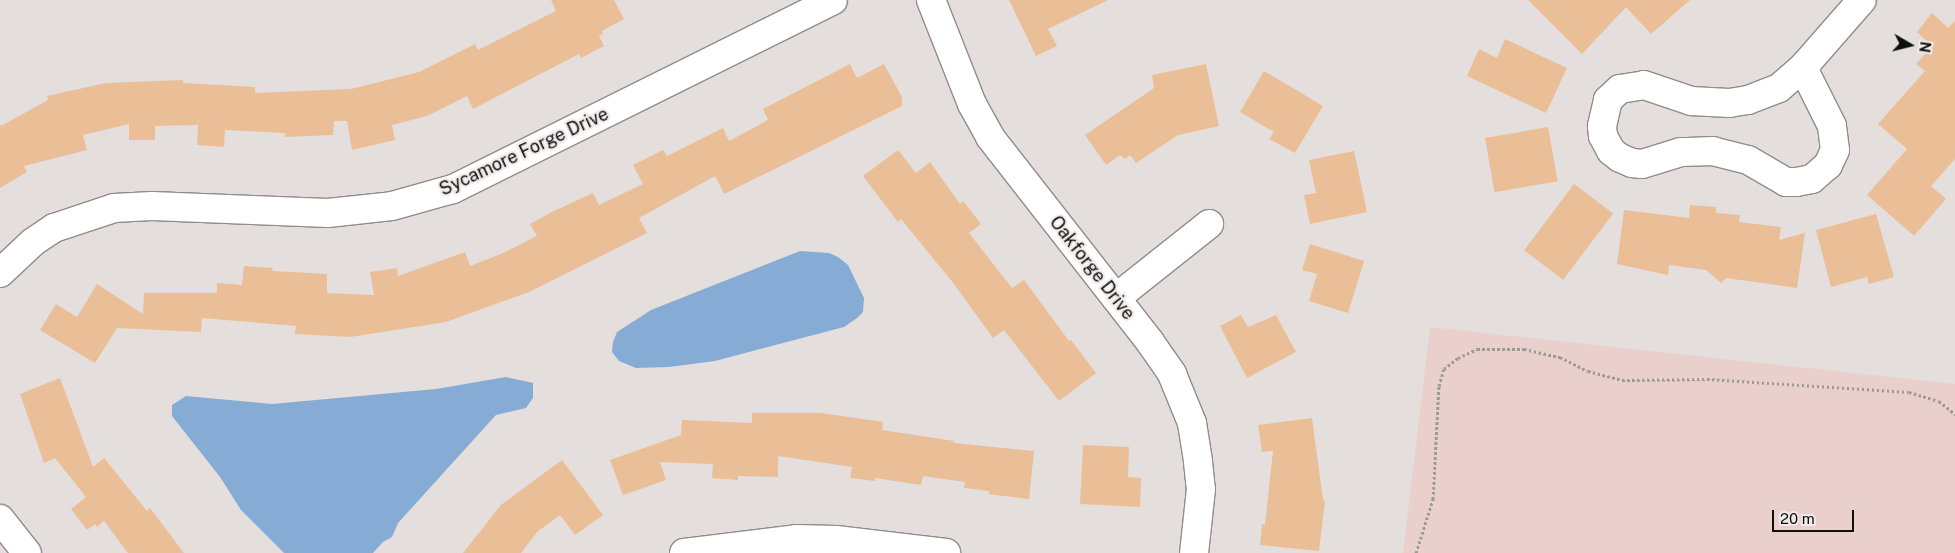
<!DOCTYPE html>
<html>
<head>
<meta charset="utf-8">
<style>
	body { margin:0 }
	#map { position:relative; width:1955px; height:553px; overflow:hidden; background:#e4dfdd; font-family:"Public Sans",sans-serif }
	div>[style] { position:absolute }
	.commercial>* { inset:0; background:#ead0cc }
	.water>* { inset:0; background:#86acd5 }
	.building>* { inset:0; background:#eabe96; transform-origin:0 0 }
	.path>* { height:3px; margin-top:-1.5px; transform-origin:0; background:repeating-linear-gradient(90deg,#9c9997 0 2.5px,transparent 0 5px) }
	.roads { filter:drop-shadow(1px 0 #918c8a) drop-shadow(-1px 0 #918c8a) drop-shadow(0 1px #918c8a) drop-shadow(0 -1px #918c8a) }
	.minor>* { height:28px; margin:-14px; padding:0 14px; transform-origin:14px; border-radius:14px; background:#fff }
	span { translate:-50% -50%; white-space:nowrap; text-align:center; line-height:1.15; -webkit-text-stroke:4.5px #f1ecea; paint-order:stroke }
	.street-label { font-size:18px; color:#0f0e0d }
	.north { position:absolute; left:1885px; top:20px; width:50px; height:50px; -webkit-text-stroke:4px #f1ecea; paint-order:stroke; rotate:98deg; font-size:14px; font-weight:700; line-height:20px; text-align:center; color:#0f0e0d }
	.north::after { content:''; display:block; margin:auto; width:18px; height:22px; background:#0f0e0d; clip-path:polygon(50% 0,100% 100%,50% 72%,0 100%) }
	.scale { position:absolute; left:1772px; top:510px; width:82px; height:22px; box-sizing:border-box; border:2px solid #0f0e0d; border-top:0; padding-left:6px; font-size:15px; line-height:18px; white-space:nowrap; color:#0f0e0d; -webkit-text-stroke:4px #f1ecea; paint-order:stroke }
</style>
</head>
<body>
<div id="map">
	<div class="commercial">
		<div style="clip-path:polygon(1430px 327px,1955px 384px,1955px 553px,1403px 553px)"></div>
	</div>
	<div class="water">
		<div style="clip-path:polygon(800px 251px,829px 253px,838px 257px,848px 265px,864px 298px,863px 312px,857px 318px,844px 327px,715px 361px,669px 367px,636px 368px,619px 361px,612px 352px,613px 342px,617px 332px,651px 310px)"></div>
		<div style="clip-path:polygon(506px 377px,533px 383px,533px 398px,526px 408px,496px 415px,398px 523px,392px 537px,383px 542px,373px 553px,284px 553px,241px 510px,220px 477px,172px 416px,172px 405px,186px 396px,272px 404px,436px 389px)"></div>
	</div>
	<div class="building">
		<div style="clip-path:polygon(551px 0,614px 0,624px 19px,602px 31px,603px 34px,599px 36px,604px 46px,581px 58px,579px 54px,473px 109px,467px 96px,427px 116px,392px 125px,395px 140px,352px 150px,347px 121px,334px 121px,333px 135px,285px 137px,285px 133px,225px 130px,224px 147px,197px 145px,198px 125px,155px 126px,155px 140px,129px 140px,129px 124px,83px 135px,87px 150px,24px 166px,27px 172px,0 188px,0 124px,1px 126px,48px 100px,47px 96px,106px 83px,183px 80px,183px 83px,255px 87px,255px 93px,351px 89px,419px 72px,475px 44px,478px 50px,556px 11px)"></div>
		<div style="clip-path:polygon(1009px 0,1108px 0,1048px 29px,1057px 46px,1036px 56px)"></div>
		<div style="clip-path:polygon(1528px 0,1690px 0,1651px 34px,1626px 7px,1582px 54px)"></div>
		<div style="clip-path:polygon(1932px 13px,1948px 28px,1955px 21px,1955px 159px,1931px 186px,1946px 199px,1914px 236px,1867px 195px,1907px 149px,1878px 124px,1925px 71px,1916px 64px,1932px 46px,1917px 32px)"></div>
		<div style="clip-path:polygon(1505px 39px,1567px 68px,1546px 113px,1467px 76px,1479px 49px,1497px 58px)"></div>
		<div style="clip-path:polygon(850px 64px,857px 78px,884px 64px,902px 97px,902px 106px,724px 194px,715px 176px,639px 218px,647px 233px,529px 292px,446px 322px,350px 337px,295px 334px,296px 326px,202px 318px,201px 332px,117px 328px,95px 363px,40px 330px,56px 304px,77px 317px,97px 284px,143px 314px,144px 293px,217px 293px,217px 283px,242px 285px,244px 266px,273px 268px,272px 271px,327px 274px,327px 293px,374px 295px,370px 272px,397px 268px,398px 276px,465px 252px,470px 266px,501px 254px,537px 236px,530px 224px,554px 211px,593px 193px,599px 205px,643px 184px,633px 165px,663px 150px,667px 156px,723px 128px,729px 141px,768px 120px,763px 109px)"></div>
		<div style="clip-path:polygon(1206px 64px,1219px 126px,1178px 135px,1136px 163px,1130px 155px,1125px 159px,1120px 155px,1106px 165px,1085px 135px,1154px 88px,1152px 75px)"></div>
		<div style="clip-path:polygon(1264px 71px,1323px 106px,1295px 153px,1269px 139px,1274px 132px,1240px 112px)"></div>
		<div style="left:1548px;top:127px;width:55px;height:64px;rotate:80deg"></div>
		<div style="clip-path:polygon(898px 150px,916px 173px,930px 162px,960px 204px,963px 201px,981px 224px,969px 233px,1012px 288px,1024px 280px,1069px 341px,1071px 340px,1096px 373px,1059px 401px,1004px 330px,993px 338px,954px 284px,901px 219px,898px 222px,863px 176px)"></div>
		<div style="clip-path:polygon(1354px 151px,1367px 212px,1310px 224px,1304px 195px,1316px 193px,1309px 160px)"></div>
		<div style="left:1574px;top:184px;width:49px;height:83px;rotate:37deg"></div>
		<div style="clip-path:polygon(1690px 205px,1716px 207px,1716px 213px,1740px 215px,1739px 222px,1781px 227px,1779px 240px,1805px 233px,1797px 288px,1726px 278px,1721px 283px,1706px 270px,1669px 265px,1668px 275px,1617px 264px,1624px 210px,1689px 218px)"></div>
		<div style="clip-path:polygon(1876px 214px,1894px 277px,1869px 284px,1867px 277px,1831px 287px,1816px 230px)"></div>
		<div style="clip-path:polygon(1310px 244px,1364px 261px,1348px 313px,1309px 301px,1317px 274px,1302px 270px)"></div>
		<div style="clip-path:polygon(1241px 315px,1248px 327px,1276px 315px,1296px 352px,1247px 378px,1220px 326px)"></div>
		<div style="clip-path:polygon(60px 378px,93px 467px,104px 458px,147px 511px,150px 508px,184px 553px,128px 553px,104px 521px,97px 527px,95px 524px,87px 530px,71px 509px,86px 497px,55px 458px,44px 463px,20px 394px)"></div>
		<div style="clip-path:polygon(752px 413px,821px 413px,883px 422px,882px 430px,954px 441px,954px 443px,1034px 451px,1029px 499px,989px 494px,989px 491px,964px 488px,965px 482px,923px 476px,921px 485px,875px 478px,875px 481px,850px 478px,852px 467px,778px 456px,778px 477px,738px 476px,738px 480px,712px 478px,713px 464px,660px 462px,666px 480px,623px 495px,610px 460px,681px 435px,682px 420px,752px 423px)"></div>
		<div style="clip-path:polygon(1312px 418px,1323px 500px,1325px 501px,1319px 551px,1260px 545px,1262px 524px,1265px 525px,1273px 451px,1262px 452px,1258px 425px)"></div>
		<div style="clip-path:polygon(1083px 445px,1129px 447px,1128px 477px,1141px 478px,1140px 507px,1080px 504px)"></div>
		<div style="clip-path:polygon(562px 460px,603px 515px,575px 535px,560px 515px,537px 532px,521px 553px,463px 553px,501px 505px)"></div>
	</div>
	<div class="path">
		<div style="left:1416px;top:553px;width:57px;rotate:-72.5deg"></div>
		<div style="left:1433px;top:499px;width:113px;rotate:-87deg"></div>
		<div style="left:1439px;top:386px;width:18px;rotate:-74deg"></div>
		<div style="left:1444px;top:369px;width:18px;rotate:-38deg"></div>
		<div style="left:1458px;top:358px;width:21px;rotate:-25deg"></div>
		<div style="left:1477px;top:349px;width:47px"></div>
		<div style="left:1524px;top:349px;width:37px;rotate:13deg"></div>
		<div style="left:1560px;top:357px;width:31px;rotate:27deg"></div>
		<div style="left:1588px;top:371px;width:35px;rotate:15deg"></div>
		<div style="left:1622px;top:380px;width:85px;rotate:-0.7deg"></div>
		<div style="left:1707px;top:379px;width:202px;rotate:3.7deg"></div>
		<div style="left:1909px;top:392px;width:31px;rotate:17deg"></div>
		<div style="left:1939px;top:401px;width:21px;rotate:39deg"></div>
	</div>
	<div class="roads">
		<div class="minor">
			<div style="left:931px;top:0;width:112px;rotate:68.5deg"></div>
			<div style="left:972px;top:104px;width:38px;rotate:61deg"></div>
			<div style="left:990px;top:137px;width:260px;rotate:52deg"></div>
			<div style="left:1150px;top:342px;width:39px;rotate:55deg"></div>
			<div style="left:1172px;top:374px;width:53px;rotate:67.8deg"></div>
			<div style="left:1192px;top:423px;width:39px;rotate:81deg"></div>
			<div style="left:1198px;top:462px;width:27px;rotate:84deg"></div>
			<div style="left:1201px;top:489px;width:64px;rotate:96.2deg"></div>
			<div style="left:1805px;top:65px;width:9px;rotate:84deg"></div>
			<div style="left:1806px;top:74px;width:58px;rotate:63.4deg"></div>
			<div style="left:1832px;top:126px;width:24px;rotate:83deg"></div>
			<div style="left:1835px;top:150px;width:17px;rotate:115deg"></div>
			<div style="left:1828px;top:165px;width:21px;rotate:139deg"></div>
			<div style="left:1812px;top:179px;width:16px;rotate:169deg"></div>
			<div style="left:1796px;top:182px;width:10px;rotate:180deg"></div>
			<div style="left:1786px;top:182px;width:44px;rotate:-149.9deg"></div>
			<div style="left:1748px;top:160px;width:36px;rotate:-166deg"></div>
			<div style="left:1713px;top:151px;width:32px;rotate:178deg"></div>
			<div style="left:1681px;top:152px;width:41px;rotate:162.9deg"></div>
			<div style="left:1642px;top:164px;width:10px;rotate:-174deg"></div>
			<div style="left:1632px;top:163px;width:13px;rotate:-157deg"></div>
			<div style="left:1620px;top:158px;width:11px;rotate:-142deg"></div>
			<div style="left:1611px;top:151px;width:17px;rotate:-118deg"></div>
			<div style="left:1603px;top:136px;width:10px;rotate:-96deg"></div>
			<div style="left:1602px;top:126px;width:27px;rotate:-77deg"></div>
			<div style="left:1608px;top:100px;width:16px;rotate:-43deg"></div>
			<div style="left:1620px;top:89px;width:24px;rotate:-9deg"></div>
			<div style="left:1644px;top:85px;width:50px;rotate:18.8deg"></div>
			<div style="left:1691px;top:101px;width:38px;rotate:3deg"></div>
			<div style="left:1729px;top:103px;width:19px;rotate:-9deg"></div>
			<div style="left:1748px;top:100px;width:33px;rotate:-21deg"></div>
			<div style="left:1779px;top:88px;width:35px;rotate:-41deg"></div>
			<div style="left:1805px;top:65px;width:86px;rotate:-48.8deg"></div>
			<div style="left:0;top:273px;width:45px;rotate:-43.2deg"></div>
			<div style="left:33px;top:242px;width:25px;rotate:-34deg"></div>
			<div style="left:54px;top:228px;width:63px;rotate:-18.4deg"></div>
			<div style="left:114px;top:208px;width:38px;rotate:-3deg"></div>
			<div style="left:152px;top:206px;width:176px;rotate:2.3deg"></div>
			<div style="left:328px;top:213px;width:64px;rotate:-6.2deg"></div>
			<div style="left:392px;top:206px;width:63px;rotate:-15.6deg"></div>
			<div style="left:453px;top:189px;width:424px;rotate:-26.4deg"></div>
			<div style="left:1116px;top:298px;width:119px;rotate:-38.5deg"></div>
			<div style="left:0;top:519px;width:43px;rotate:51.5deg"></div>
			<div style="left:684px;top:553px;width:113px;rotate:-7.1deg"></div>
			<div style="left:796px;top:539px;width:40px;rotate:1.4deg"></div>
			<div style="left:836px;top:540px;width:111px;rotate:6.7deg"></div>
		</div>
	</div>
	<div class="street-label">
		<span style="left:524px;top:152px;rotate:-25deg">Sycamore Forge Drive</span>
		<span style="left:1092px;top:268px;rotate:52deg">Oakforge Drive</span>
	</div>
	<div class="north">N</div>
	<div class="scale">20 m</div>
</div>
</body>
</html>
